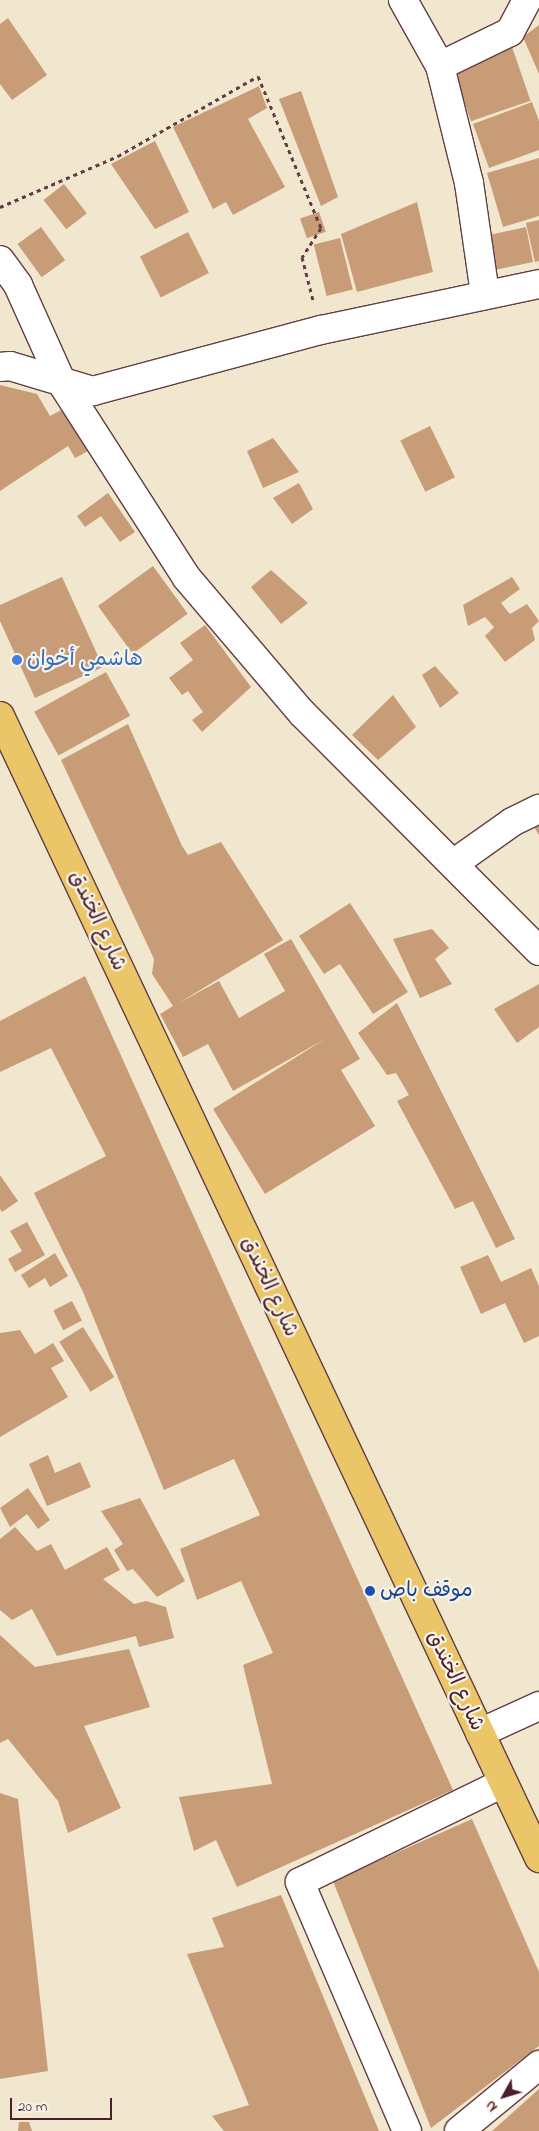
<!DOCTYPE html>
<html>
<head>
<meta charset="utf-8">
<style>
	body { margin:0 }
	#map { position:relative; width:539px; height:2131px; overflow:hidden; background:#f0e7ce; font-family:"Indie Flower","Playpen Sans Arabic",sans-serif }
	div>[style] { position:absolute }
	.building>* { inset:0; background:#c89c77; transform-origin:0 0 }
	.path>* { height:3px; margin-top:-1.5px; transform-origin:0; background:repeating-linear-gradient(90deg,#633d43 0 4px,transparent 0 8px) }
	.roads { filter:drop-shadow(1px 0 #633d43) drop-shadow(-1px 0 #633d43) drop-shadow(0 1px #633d43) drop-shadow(0 -1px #633d43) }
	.minor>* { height:28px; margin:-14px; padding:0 14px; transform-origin:14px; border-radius:14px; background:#fff }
	.major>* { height:28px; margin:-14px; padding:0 14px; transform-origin:14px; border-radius:14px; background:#ebc669 }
	.dots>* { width:14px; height:14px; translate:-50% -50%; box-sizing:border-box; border:2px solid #f7f3e8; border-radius:50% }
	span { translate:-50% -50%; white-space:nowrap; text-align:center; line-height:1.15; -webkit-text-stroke:4.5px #f7f3e8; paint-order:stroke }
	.shop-label { font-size:21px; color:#366cbe }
	.left { translate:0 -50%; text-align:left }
	.street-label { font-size:21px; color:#4a1f2b }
	.transit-label { font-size:21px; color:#164399 }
	.north { position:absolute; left:479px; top:2071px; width:50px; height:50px; -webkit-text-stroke:4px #f7f3e8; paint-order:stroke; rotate:231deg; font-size:14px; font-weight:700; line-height:20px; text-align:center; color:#4a1f2b }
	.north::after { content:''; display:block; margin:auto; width:18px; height:22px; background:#4a1f2b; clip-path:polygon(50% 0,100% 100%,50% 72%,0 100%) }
	.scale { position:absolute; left:10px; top:2098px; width:102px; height:22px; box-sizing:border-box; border:2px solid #4a1f2b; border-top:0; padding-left:6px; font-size:15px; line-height:18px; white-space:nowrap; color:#4a1f2b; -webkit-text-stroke:4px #f7f3e8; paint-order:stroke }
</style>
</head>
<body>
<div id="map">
	<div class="building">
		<div style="clip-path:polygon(8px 18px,47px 75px,12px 100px,0 84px,0 24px)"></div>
		<div style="clip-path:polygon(539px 25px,539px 74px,523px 37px)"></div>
		<div style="left:511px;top:44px;width:60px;height:63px;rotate:71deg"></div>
		<div style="clip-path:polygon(259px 86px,267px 108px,248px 119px,285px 187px,233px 215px,226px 202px,213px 209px,173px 127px)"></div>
		<div style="clip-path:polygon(301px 91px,338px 197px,321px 206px,279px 99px)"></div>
		<div style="clip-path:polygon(532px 102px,539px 121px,539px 150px,489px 168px,473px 124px)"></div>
		<div style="clip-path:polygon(155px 141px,189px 212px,155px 229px,111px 164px)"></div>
		<div style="clip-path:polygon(539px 158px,539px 216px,503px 227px,487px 173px)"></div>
		<div style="left:64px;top:184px;width:37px;height:26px;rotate:52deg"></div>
		<div style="clip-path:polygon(417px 202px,433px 272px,357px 292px,341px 234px)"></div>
		<div style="left:319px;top:212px;width:21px;height:20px;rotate:71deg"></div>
		<div style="clip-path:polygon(539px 220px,539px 261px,535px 262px,526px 223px)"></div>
		<div style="left:41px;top:227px;width:41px;height:29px;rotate:54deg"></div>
		<div style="clip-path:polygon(526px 227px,533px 262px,490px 271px,489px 235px)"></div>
		<div style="left:188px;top:232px;width:46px;height:54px;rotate:63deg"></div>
		<div style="left:340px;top:238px;width:53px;height:27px;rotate:76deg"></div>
		<div style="clip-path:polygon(0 385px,37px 394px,50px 416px,65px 408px,90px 450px,75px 458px,68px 446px,0 491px)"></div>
		<div style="left:430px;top:426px;width:57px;height:33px;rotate:64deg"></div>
		<div style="clip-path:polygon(273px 438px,299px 472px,263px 488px,247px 451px)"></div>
		<div style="clip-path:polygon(299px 483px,313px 509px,292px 524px,273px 498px)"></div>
		<div style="clip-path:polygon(108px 493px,135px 532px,120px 542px,101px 516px,85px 527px,77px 516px)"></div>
		<div style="left:153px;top:566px;width:59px;height:68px;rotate:54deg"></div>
		<div style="clip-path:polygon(271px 570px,308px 603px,281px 624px,251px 587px)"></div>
		<div style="clip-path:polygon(62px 577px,103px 667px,35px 698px,0 621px,0 605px)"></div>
		<div style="clip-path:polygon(512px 577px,520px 589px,501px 603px,510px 614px,527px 604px,539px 621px,532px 628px,535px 640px,505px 662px,485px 636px,494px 627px,485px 617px,468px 626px,463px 605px)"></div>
		<div style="clip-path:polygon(205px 625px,251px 687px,202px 732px,192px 720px,203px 712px,188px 691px,182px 695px,169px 678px,193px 660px,180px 643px)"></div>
		<div style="clip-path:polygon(435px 666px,459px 693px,440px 708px,422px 675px)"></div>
		<div style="left:106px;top:672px;width:50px;height:82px;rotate:61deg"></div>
		<div style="clip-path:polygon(393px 695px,416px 727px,378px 760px,352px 735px)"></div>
		<div style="clip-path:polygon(128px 724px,182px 846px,188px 855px,221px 842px,283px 940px,177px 1004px,219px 981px,239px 1018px,285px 991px,264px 954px,291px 939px,360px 1059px,341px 1070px,375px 1126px,265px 1194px,213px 1109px,325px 1039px,233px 1091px,208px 1044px,183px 1057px,160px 1014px,173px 1006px,152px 974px,154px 959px,61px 760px)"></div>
		<div style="clip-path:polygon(539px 825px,539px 835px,534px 827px)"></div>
		<div style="clip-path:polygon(350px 903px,408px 992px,373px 1014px,340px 964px,324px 974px,299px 936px)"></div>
		<div style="clip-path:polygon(432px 929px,449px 948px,435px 959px,452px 984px,420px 998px,393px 939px)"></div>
		<div style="clip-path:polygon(85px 976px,453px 1790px,237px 1887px,216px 1840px,194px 1851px,179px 1797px,272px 1784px,243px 1665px,273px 1653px,241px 1581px,197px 1600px,180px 1549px,260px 1515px,234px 1459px,164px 1490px,83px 1292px,34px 1193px,106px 1156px,51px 1048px,0 1072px,0 1021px)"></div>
		<div style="clip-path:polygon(539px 984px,539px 1027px,517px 1043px,494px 1009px)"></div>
		<div style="clip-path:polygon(397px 1003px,515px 1239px,496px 1248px,473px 1201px,455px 1209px,397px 1101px,409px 1095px,396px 1073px,387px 1075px,358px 1033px)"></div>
		<div style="clip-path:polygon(0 1175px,18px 1201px,2px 1212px,0 1209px)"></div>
		<div style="clip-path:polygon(27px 1222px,45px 1255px,15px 1272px,8px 1259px,22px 1251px,10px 1231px)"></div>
		<div style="clip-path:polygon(55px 1253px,68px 1276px,50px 1287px,45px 1278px,29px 1288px,21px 1275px)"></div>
		<div style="clip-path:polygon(488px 1255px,501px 1282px,531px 1268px,539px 1286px,539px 1336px,524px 1343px,505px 1303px,481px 1314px,460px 1267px)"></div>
		<div style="left:72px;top:1301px;width:22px;height:21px;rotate:63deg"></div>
		<div style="left:83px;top:1327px;width:59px;height:28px;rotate:58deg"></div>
		<div style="clip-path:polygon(20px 1330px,35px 1354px,53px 1343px,64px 1361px,51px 1368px,68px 1397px,0 1437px,0 1333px)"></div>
		<div style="clip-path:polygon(48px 1455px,55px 1473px,80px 1462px,91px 1487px,47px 1506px,29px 1464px)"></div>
		<div style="clip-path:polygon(28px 1488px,50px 1520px,38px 1529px,27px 1514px,10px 1527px,0 1508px)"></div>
		<div style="clip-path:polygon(140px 1498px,185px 1581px,157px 1597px,133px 1569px,127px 1571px,114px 1550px,123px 1544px,101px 1511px)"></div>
		<div style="clip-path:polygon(15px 1527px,37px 1551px,51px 1544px,65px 1570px,107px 1547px,120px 1570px,103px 1579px,134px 1604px,146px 1601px,166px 1607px,174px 1638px,139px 1647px,136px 1636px,57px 1656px,32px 1609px,12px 1620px,0 1610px,0 1539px)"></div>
		<div style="clip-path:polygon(0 1635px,35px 1667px,129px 1649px,150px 1707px,84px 1726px,121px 1808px,68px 1833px,58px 1801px,8px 1739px,0 1743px)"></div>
		<div style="clip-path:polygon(0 1793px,18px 1799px,48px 2071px,0 2079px)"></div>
		<div style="clip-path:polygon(472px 1819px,539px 1972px,539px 2046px,431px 2128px,333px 1881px)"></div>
		<div style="clip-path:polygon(281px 1895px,379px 2131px,224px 2131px,212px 2116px,249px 2105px,187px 1954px,224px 1947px,212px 1918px)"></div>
		<div style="clip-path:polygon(539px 2089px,539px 2131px,492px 2131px)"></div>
		<div style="clip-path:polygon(19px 2122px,29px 2122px,32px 2131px,18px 2131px)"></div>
	</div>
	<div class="path">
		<div style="left:0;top:207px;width:129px;rotate:-23.4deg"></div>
		<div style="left:118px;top:156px;width:161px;rotate:-29.7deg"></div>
		<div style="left:258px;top:76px;width:165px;rotate:67.5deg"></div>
		<div style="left:321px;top:228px;width:35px;rotate:123deg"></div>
		<div style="left:302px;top:257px;width:44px;rotate:75.7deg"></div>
	</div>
	<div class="roads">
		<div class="minor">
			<div style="left:403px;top:0;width:76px;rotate:60.7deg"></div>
			<div style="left:440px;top:66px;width:121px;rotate:76.1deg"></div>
			<div style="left:469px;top:183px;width:112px;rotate:81.8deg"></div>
			<div style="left:440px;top:66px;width:78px;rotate:-25.9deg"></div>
			<div style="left:510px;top:32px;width:36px;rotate:-62deg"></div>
			<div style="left:0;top:260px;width:31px;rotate:54deg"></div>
			<div style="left:18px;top:285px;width:110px;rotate:65.8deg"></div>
			<div style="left:63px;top:385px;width:229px;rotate:57.3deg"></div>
			<div style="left:187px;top:578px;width:177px;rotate:49.6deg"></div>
			<div style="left:302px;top:713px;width:336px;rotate:45.1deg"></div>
			<div style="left:0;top:367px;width:10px;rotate:-6deg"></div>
			<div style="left:10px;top:366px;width:87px;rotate:16.8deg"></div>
			<div style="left:93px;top:391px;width:236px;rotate:-15deg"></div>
			<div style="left:321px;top:330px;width:223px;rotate:-11.9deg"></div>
			<div style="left:453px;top:864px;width:72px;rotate:-35.4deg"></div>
			<div style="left:512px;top:822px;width:30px;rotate:-26deg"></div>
			<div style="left:480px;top:1733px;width:65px;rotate:-24.6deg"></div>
			<div style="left:407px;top:2131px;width:271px;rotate:-113.3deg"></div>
			<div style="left:300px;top:1882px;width:226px;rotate:-26deg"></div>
			<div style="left:459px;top:2131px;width:104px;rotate:-39.5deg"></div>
		</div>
		<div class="major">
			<div style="left:0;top:716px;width:1263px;rotate:64.73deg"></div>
		</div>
	</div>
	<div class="dots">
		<div style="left:17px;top:660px;background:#3f7fe0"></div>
		<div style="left:370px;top:1591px;background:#1a4fb4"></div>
	</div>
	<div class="shop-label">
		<span class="left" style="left:27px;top:660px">هاشمي أخوان</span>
	</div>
	<div class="street-label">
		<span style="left:97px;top:921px;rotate:65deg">شارع الخندق</span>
		<span style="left:269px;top:1287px;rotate:65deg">شارع الخندق</span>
		<span style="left:455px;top:1681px;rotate:65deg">شارع الخندق</span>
	</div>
	<div class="transit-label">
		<span class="left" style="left:380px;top:1591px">موقف باص</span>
	</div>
	<div class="north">N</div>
	<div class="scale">20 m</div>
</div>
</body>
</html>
